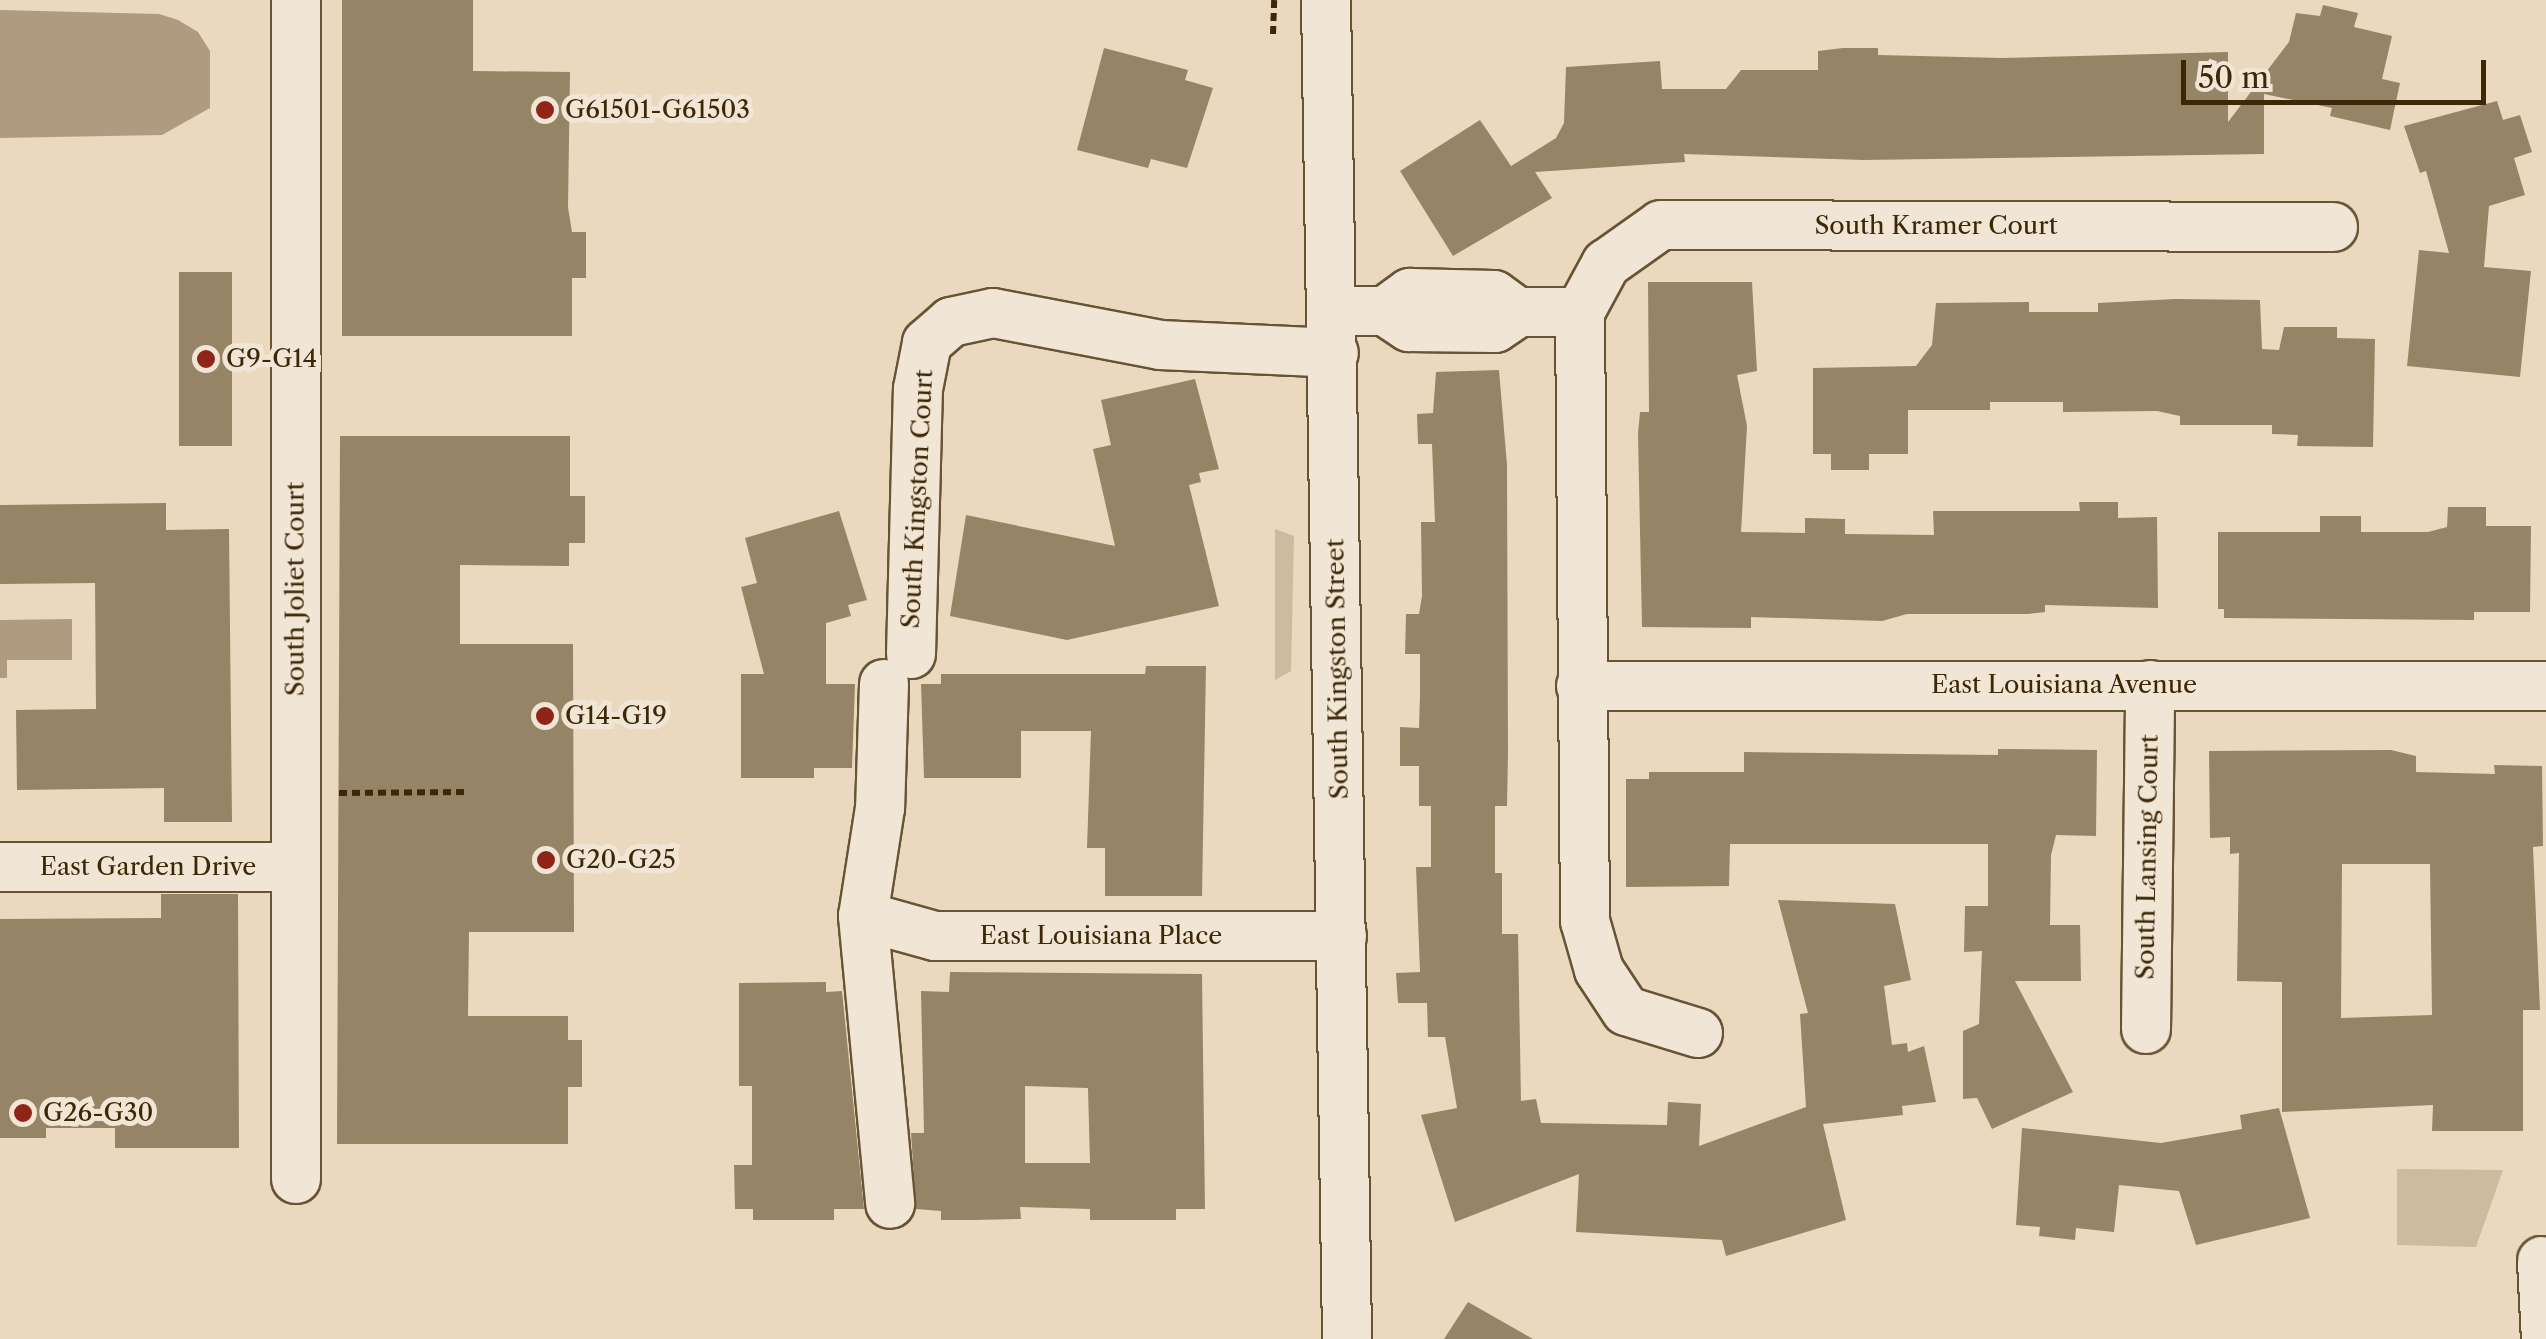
<!DOCTYPE html>
<html>
<head>
<meta charset="utf-8">
<style>
	body { margin:0 }
	#map { position:relative; width:2546px; height:1339px; overflow:hidden; background:#ead9be; font-family:"Libre Caslon Text",serif }
	div>[style] { position:absolute }
	.green>* { inset:0; background:#ccbb9f }
	.water>* { inset:0; background:#af9c80 }
	.building>* { inset:0; background:#968466; transform-origin:0 0 }
	.path>* { height:6px; margin-top:-3px; transform-origin:0; background:repeating-linear-gradient(90deg,#3c2707 0 8px,transparent 0 13px) }
	.roads { filter:drop-shadow(2px 0 #685435) drop-shadow(-2px 0 #685435) drop-shadow(0 2px #685435) drop-shadow(0 -2px #685435) }
	.minor>* { height:48px; margin:-24px; padding:0 24px; transform-origin:24px; border-radius:24px; background:#f1e6d5 }
	.dots>* { width:28px; height:28px; translate:-50% -50%; box-sizing:border-box; border:5px solid #f1e6d5; border-radius:50% }
	span { translate:-50% -50%; white-space:nowrap; text-align:center; line-height:1.15; -webkit-text-stroke:10px #f1e6d5; paint-order:stroke }
	.poi-label { font-size:25px; color:#3c2707 }
	.left { translate:0 -50%; text-align:left }
	.street-label { font-size:25px; color:#3c2707 }
	.scale { position:absolute; left:2181px; top:60px; width:305px; height:45px; box-sizing:border-box; border:5px solid #3c2707; border-top:0; padding-left:12px; font-size:30px; line-height:35px; white-space:nowrap; color:#3c2707; -webkit-text-stroke:8px #f1e6d5; paint-order:stroke }
</style>
</head>
<body>
<div id="map">
	<div class="green">
		<div style="clip-path:polygon(1275px 529px,1294px 536px,1291px 671px,1275px 680px)"></div>
		<div style="clip-path:polygon(2397px 1169px,2503px 1170px,2476px 1247px,2397px 1245px)"></div>
	</div>
	<div class="water">
		<div style="clip-path:polygon(0 10px,159px 14px,178px 20px,198px 32px,210px 51px,210px 108px,162px 135px,0 138px)"></div>
		<div style="clip-path:polygon(72px 619px,72px 660px,7px 660px,7px 678px,0 678px,0 620px)"></div>
	</div>
	<div class="building">
		<div style="clip-path:polygon(342px 0,473px 0,473px 71px,570px 72px,568px 207px,572px 232px,586px 232px,586px 278px,572px 278px,572px 336px,342px 336px)"></div>
		<div style="clip-path:polygon(2323px 5px,2358px 13px,2354px 27px,2392px 36px,2382px 79px,2400px 83px,2390px 130px,2330px 116px,2332px 108px,2264px 94px,2264px 154px,1864px 160px,1684px 154px,1685px 162px,1535px 172px,1552px 198px,1453px 256px,1400px 171px,1480px 120px,1511px 166px,1556px 138px,1564px 123px,1566px 67px,1660px 61px,1662px 89px,1726px 89px,1741px 70px,1818px 70px,1818px 51px,1843px 48px,1878px 48px,1878px 55px,2002px 58px,2228px 52px,2228px 122px,2289px 42px,2296px 13px,2320px 16px)"></div>
		<div style="clip-path:polygon(1104px 48px,1188px 70px,1185px 80px,1213px 88px,1187px 168px,1151px 159px,1148px 168px,1077px 150px)"></div>
		<div style="clip-path:polygon(2497px 101px,2503px 120px,2520px 115px,2532px 152px,2514px 158px,2525px 195px,2489px 206px,2484px 267px,2531px 271px,2520px 377px,2407px 366px,2419px 250px,2449px 253px,2426px 171px,2420px 173px,2404px 126px)"></div>
		<div style="left:179px;top:272px;width:53px;height:174px"></div>
		<div style="clip-path:polygon(1648px 282px,1752px 282px,1757px 371px,1737px 375px,1747px 426px,1741px 532px,1805px 533px,1805px 518px,1845px 519px,1845px 534px,1934px 535px,1933px 511px,2080px 511px,2079px 502px,2118px 502px,2118px 518px,2157px 517px,2158px 608px,2045px 605px,2045px 612px,2028px 614px,1907px 614px,1882px 621px,1751px 617px,1751px 628px,1642px 627px,1638px 434px,1640px 412px,1649px 412px)"></div>
		<div style="clip-path:polygon(2175px 299px,2260px 300px,2262px 349px,2279px 350px,2284px 327px,2337px 327px,2337px 338px,2375px 339px,2373px 447px,2297px 446px,2298px 435px,2272px 434px,2272px 425px,2180px 425px,2180px 416px,2157px 411px,2063px 412px,2063px 402px,1990px 402px,1990px 410px,1908px 410px,1908px 454px,1869px 454px,1869px 470px,1831px 470px,1831px 454px,1813px 454px,1813px 368px,1916px 366px,1932px 345px,1936px 303px,2029px 302px,2029px 312px,2098px 312px,2098px 303px)"></div>
		<div style="clip-path:polygon(1499px 370px,1507px 465px,1508px 753px,1507px 806px,1495px 806px,1495px 873px,1502px 873px,1502px 934px,1518px 934px,1521px 1101px,1536px 1099px,1541px 1123px,1667px 1125px,1668px 1102px,1701px 1104px,1699px 1146px,1806px 1107px,1800px 1014px,1808px 1013px,1778px 900px,1895px 904px,1911px 980px,1884px 986px,1892px 1045px,1907px 1043px,1908px 1052px,1924px 1046px,1936px 1102px,1902px 1106px,1903px 1115px,1823px 1124px,1846px 1220px,1726px 1256px,1722px 1240px,1576px 1232px,1579px 1174px,1455px 1222px,1421px 1115px,1457px 1108px,1445px 1037px,1428px 1037px,1427px 1003px,1398px 1003px,1396px 973px,1420px 972px,1416px 867px,1431px 867px,1431px 806px,1419px 806px,1419px 766px,1400px 766px,1400px 727px,1419px 728px,1420px 695px,1420px 654px,1405px 654px,1406px 614px,1419px 614px,1422px 596px,1421px 522px,1435px 522px,1432px 444px,1418px 444px,1417px 414px,1433px 413px,1436px 372px)"></div>
		<div style="clip-path:polygon(1195px 379px,1219px 469px,1199px 473px,1201px 482px,1189px 485px,1219px 606px,1067px 640px,950px 616px,966px 515px,1115px 546px,1093px 449px,1111px 445px,1101px 400px)"></div>
		<div style="clip-path:polygon(340px 436px,570px 436px,570px 496px,585px 496px,585px 543px,569px 543px,569px 566px,460px 565px,460px 644px,573px 644px,574px 932px,469px 932px,468px 1016px,568px 1016px,568px 1040px,582px 1040px,582px 1087px,568px 1087px,568px 1144px,337px 1144px)"></div>
		<div style="clip-path:polygon(166px 503px,166px 530px,229px 529px,232px 822px,164px 822px,164px 788px,17px 790px,16px 710px,96px 709px,95px 583px,0 584px,0 505px)"></div>
		<div style="clip-path:polygon(2448px 507px,2486px 507px,2486px 526px,2531px 526px,2530px 612px,2474px 612px,2474px 620px,2224px 618px,2224px 609px,2218px 609px,2218px 532px,2320px 532px,2320px 516px,2361px 516px,2361px 532px,2428px 532px,2447px 527px)"></div>
		<div style="clip-path:polygon(839px 511px,867px 600px,848px 605px,851px 616px,826px 623px,826px 684px,855px 684px,852px 768px,814px 768px,814px 778px,741px 778px,741px 674px,764px 674px,741px 587px,757px 583px,745px 538px)"></div>
		<div style="clip-path:polygon(1146px 666px,1206px 666px,1202px 896px,1105px 896px,1105px 848px,1087px 848px,1091px 731px,1021px 731px,1021px 778px,924px 778px,921px 684px,941px 684px,941px 674px,1145px 674px)"></div>
		<div style="clip-path:polygon(1998px 749px,2097px 750px,2096px 836px,2056px 835px,2051px 855px,2050px 925px,2080px 925px,2081px 981px,2015px 981px,2073px 1092px,1992px 1129px,1977px 1098px,1963px 1099px,1963px 1031px,1979px 1024px,1982px 951px,1964px 952px,1965px 906px,1988px 906px,1988px 844px,1730px 844px,1729px 886px,1626px 887px,1626px 779px,1649px 779px,1649px 772px,1744px 772px,1744px 752px,1998px 755px)"></div>
		<div style="clip-path:polygon(evenodd,2391px 750px,2416px 756px,2416px 772px,2495px 774px,2494px 765px,2542px 766px,2543px 846px,2533px 847px,2540px 1010px,2523px 1010px,2523px 1131px,2432px 1131px,2433px 1105px,2282px 1112px,2282px 982px,2237px 981px,2239px 853px,2230px 854px,2230px 837px,2210px 838px,2209px 751px,2391px 750px,2342px 864px,2430px 864px,2432px 1015px,2341px 1018px,2342px 864px)"></div>
		<div style="clip-path:polygon(161px 894px,238px 894px,239px 1148px,115px 1148px,115px 1128px,46px 1128px,46px 1138px,0 1138px,0 919px,161px 918px)"></div>
		<div style="clip-path:polygon(evenodd,950px 972px,1202px 974px,1205px 1209px,1176px 1209px,1176px 1220px,1090px 1220px,1090px 1209px,1020px 1207px,1021px 1219px,975px 1220px,941px 1220px,941px 1211px,916px 1209px,911px 1133px,924px 1133px,921px 991px,949px 992px,950px 972px,1025px 1086px,1088px 1088px,1090px 1163px,1025px 1163px,1025px 1086px)"></div>
		<div style="clip-path:polygon(826px 982px,826px 992px,842px 991px,864px 1209px,834px 1209px,834px 1220px,753px 1220px,753px 1209px,735px 1209px,734px 1165px,752px 1165px,752px 1086px,739px 1086px,739px 983px)"></div>
		<div style="clip-path:polygon(2279px 1108px,2310px 1218px,2196px 1245px,2179px 1191px,2119px 1185px,2114px 1232px,2076px 1228px,2075px 1240px,2039px 1236px,2040px 1227px,2016px 1225px,2022px 1128px,2161px 1143px,2242px 1129px,2240px 1115px)"></div>
		<div style="clip-path:polygon(1468px 1302px,1533px 1339px,1444px 1339px)"></div>
	</div>
	<div class="path">
		<div style="left:1273px;top:34px;width:34px;rotate:-88deg"></div>
		<div style="left:339px;top:793px;width:128px;rotate:-0.4deg"></div>
	</div>
	<div class="roads">
		<div class="minor">
			<div style="left:296px;top:0;width:1179px;rotate:90deg"></div>
			<div style="left:1326px;top:0;width:1339px;rotate:89.1deg"></div>
			<div style="left:1334px;top:311px;width:51px"></div>
			<div style="left:1385px;top:311px;width:29px;rotate:34deg"></div>
			<div style="left:1409px;top:327px;width:86px;rotate:0.7deg"></div>
			<div style="left:1495px;top:328px;width:29px;rotate:-34deg"></div>
			<div style="left:1519px;top:312px;width:61px"></div>
			<div style="left:1385px;top:311px;width:31px;rotate:-36deg"></div>
			<div style="left:1410px;top:293px;width:84px;rotate:1.4deg"></div>
			<div style="left:1494px;top:295px;width:26px;rotate:36deg"></div>
			<div style="left:911px;top:654px;width:265px;rotate:-88.5deg"></div>
			<div style="left:918px;top:389px;width:47px;rotate:-78.9deg"></div>
			<div style="left:927px;top:343px;width:32px;rotate:-41deg"></div>
			<div style="left:951px;top:322px;width:43px;rotate:-12.1deg"></div>
			<div style="left:993px;top:313px;width:170px;rotate:10.8deg"></div>
			<div style="left:1160px;top:345px;width:174px;rotate:2.6deg"></div>
			<div style="left:884px;top:684px;width:124px;rotate:91.8deg"></div>
			<div style="left:880px;top:808px;width:109px;rotate:98.9deg"></div>
			<div style="left:863px;top:916px;width:289px;rotate:84.6deg"></div>
			<div style="left:1581px;top:686px;width:965px"></div>
			<div style="left:0;top:867px;width:296px"></div>
			<div style="left:863px;top:916px;width:75px;rotate:15.5deg"></div>
			<div style="left:935px;top:936px;width:407px"></div>
			<div style="left:2146px;top:1029px;width:344px;rotate:-89.3deg"></div>
			<div style="left:1698px;top:1033px;width:75px;rotate:-163deg"></div>
			<div style="left:1626px;top:1011px;width:49px;rotate:-123.4deg"></div>
			<div style="left:1599px;top:970px;width:51px;rotate:-105.9deg"></div>
			<div style="left:1585px;top:921px;width:609px;rotate:-90.47deg"></div>
			<div style="left:1580px;top:312px;width:55px;rotate:-61.6deg"></div>
			<div style="left:1606px;top:264px;width:67px;rotate:-35.3deg"></div>
			<div style="left:1661px;top:225px;width:672px;rotate:0.17deg"></div>
			<div style="left:2542px;top:1261px;width:78px;rotate:87.1deg"></div>
		</div>
	</div>
	<div class="dots">
		<div style="left:545px;top:110px;background:#8f2418"></div>
		<div style="left:206px;top:359px;background:#8f2418"></div>
		<div style="left:545px;top:716px;background:#8f2418"></div>
		<div style="left:546px;top:860px;background:#8f2418"></div>
		<div style="left:23px;top:1113px;background:#8f2418"></div>
	</div>
	<div class="poi-label">
		<span class="left" style="left:565px;top:110px">G61501-G61503</span>
		<span class="left" style="left:226px;top:359px">G9-G14</span>
		<span class="left" style="left:565px;top:716px">G14-G19</span>
		<span class="left" style="left:566px;top:860px">G20-G25</span>
		<span class="left" style="left:43px;top:1113px">G26-G30</span>
	</div>
	<div class="street-label">
		<span style="left:1936px;top:226px">South Kramer Court</span>
		<span style="left:918px;top:499px;rotate:-87deg">South Kingston Court</span>
		<span style="left:296px;top:589px;rotate:-90deg">South Joliet Court</span>
		<span style="left:1338px;top:669px;rotate:-91deg">South Kingston Street</span>
		<span style="left:2064px;top:685px">East Louisiana Avenue</span>
		<span style="left:2148px;top:857px;rotate:-89deg">South Lansing Court</span>
		<span style="left:148px;top:867px">East Garden Drive</span>
		<span style="left:1101px;top:936px">East Louisiana Place</span>
	</div>
	<div class="scale">50 m</div>
</div>
</body>
</html>
